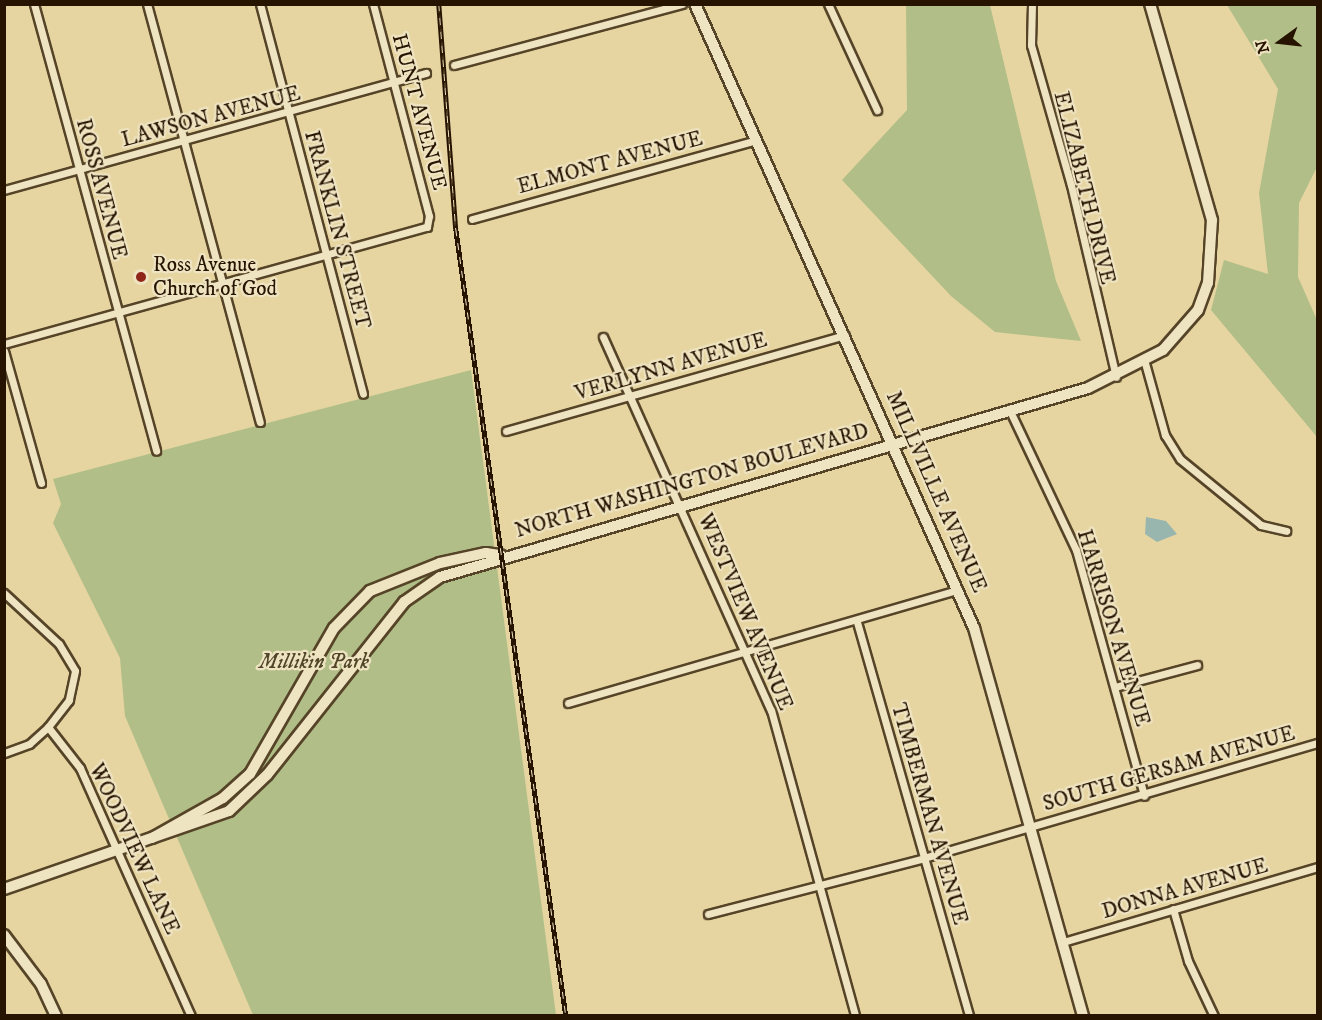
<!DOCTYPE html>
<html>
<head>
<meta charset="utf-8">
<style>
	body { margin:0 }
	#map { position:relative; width:1322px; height:1020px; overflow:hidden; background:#e6d5a1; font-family:"IM FELL DW Pica",serif }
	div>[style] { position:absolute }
	.green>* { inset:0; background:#b1be87 }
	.water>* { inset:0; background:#99b6ae }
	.roads { filter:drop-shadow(2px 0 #564428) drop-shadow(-2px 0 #564428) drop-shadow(0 2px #564428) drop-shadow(0 -2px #564428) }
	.street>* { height:7px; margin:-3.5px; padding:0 3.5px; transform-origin:3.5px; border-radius:3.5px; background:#efe4c2 }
	.secondary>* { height:10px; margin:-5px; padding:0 5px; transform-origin:5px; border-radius:5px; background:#efe4c2 }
	.rail>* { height:4.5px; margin-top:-2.25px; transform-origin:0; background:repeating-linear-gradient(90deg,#efe4c2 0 7px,#261300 0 14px); box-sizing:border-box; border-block:2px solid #261300 }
	.dots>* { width:16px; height:16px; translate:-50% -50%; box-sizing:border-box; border:3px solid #efe4c2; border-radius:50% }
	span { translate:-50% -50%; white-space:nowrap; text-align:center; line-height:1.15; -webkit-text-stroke:4.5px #efe4c2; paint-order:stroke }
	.street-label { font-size:21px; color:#261300 }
	.poi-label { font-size:21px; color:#261300 }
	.left { translate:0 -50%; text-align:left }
	.park-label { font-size:21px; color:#504628; font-style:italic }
	.frame { position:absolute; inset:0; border:6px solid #261300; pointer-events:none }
	.north { position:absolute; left:1250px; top:12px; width:60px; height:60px; -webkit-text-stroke:4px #efe4c2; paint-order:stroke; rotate:255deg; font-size:16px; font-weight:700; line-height:24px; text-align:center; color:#261300 }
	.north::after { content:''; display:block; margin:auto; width:21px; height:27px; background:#261300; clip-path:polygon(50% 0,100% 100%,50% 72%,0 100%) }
</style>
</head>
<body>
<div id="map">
	<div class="green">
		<div style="clip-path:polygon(906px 5px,990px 5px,1056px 281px,1081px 341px,995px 332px,951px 296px,842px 180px,907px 110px)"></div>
		<div style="clip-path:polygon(1227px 5px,1317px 5px,1317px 167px,1299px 203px,1298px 277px,1317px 320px,1317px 437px,1211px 310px,1224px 260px,1268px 274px,1259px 193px,1278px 89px)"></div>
		<div style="clip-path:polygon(471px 370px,556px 1015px,253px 1015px,125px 716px,120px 658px,53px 523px,61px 504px,53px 479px)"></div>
	</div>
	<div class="water">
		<div style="clip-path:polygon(1146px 517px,1166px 521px,1177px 534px,1157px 542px,1145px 534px)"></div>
	</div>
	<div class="roads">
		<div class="street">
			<div style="left:34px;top:4px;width:463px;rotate:74.7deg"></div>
			<div style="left:147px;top:4px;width:433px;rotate:74.9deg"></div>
			<div style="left:260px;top:4px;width:403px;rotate:75.2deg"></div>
			<div style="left:828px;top:4px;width:117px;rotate:65.2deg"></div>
			<div style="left:1032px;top:4px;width:41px;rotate:91.4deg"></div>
			<div style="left:1031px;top:45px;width:146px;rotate:74.1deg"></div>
			<div style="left:1071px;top:185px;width:197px;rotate:76.8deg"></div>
			<div style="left:454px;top:65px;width:236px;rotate:-15deg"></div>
			<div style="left:4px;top:190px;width:438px;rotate:-15.5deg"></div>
			<div style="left:472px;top:219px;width:295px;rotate:-15.5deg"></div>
			<div style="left:603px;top:337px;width:409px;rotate:65.8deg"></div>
			<div style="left:771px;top:710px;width:317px;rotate:74.6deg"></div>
			<div style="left:4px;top:344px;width:439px;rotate:-15.5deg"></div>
			<div style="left:427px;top:227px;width:11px;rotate:-80deg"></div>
			<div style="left:429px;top:216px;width:219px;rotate:-104.8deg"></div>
			<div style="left:4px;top:351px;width:137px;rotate:74.3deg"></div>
			<div style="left:1145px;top:363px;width:75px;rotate:74.5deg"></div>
			<div style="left:1165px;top:435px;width:28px;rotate:58deg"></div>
			<div style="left:1180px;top:459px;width:104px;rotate:39.2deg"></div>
			<div style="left:1261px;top:525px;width:26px;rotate:13deg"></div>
			<div style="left:1009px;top:409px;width:156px;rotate:64.6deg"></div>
			<div style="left:1076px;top:550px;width:255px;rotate:74.5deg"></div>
			<div style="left:506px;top:431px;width:352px;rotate:-15.8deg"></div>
			<div style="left:4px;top:593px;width:75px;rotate:42.8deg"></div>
			<div style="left:59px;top:644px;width:31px;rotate:59deg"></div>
			<div style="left:75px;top:671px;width:30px;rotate:102deg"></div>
			<div style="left:69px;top:700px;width:34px;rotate:128deg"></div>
			<div style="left:48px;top:727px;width:25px;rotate:138deg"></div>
			<div style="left:29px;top:744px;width:27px;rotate:160deg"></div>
			<div style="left:857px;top:622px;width:410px;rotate:74.1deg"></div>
			<div style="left:1115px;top:687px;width:85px;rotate:-15deg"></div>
			<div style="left:568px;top:703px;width:406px;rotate:-16.2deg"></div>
			<div style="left:48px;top:727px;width:52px;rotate:52deg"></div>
			<div style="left:80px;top:768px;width:272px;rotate:65.9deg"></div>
			<div style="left:1173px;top:909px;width:54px;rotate:73.9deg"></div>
			<div style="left:1188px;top:961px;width:61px;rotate:64.7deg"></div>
			<div style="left:708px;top:914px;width:223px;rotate:-14.5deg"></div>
			<div style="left:924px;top:858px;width:410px;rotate:-16.3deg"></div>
			<div style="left:1063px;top:942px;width:266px;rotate:-16.4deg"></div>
		</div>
		<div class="secondary">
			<div style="left:695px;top:4px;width:684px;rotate:65.91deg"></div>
			<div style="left:974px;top:628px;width:403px;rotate:74.3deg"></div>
			<div style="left:152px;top:838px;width:81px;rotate:-29.4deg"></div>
			<div style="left:223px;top:798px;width:36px;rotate:-42deg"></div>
			<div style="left:250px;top:774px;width:168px;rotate:-60.1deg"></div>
			<div style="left:334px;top:628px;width:52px;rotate:-45.8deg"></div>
			<div style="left:370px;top:591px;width:75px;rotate:-21.8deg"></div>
			<div style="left:440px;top:563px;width:47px;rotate:-12.3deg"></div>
			<div style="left:486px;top:553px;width:15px;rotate:8deg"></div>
			<div style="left:4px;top:889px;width:238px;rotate:-19.1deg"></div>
			<div style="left:229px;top:811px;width:52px;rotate:-43.5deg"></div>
			<div style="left:267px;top:775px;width:221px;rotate:-51.6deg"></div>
			<div style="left:404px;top:602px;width:44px;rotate:-34.8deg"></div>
			<div style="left:440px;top:577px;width:675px;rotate:-16.26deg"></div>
			<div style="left:1088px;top:388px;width:84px;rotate:-26.9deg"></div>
			<div style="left:1163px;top:350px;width:53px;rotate:-48.8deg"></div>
			<div style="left:1198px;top:310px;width:29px;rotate:-70deg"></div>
			<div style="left:1208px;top:283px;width:63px;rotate:-86.4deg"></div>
			<div style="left:1212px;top:220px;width:225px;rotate:-106deg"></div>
			<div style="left:4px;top:935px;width:61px;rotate:52.9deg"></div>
			<div style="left:41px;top:984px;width:35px;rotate:65deg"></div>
		</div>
	</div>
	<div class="rail">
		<div style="left:439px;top:4px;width:226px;rotate:85.7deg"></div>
		<div style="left:456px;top:229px;width:795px;rotate:82.04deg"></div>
	</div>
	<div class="dots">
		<div style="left:141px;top:277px;background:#8f2418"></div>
	</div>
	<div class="street-label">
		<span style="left:419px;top:112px;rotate:75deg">HUNT AVENUE</span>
		<span style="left:211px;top:117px;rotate:-15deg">LAWSON AVENUE</span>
		<span style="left:610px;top:163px;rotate:-15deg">ELMONT AVENUE</span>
		<span style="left:1084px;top:188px;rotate:76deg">ELIZABETH DRIVE</span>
		<span style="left:101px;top:189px;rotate:75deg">ROSS AVENUE</span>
		<span style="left:337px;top:230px;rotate:75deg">FRANKLIN STREET</span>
		<span style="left:671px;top:367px;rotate:-16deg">VERLYNN AVENUE</span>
		<span style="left:692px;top:481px;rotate:-16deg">NORTH WASHINGTON BOULEVARD</span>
		<span style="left:936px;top:492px;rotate:66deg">MILLVILLE AVENUE</span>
		<span style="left:745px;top:612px;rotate:67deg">WESTVIEW AVENUE</span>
		<span style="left:1113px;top:628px;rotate:73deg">HARRISON AVENUE</span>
		<span style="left:1169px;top:769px;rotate:-16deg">SOUTH GERSAM AVENUE</span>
		<span style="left:929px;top:814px;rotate:74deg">TIMBERMAN AVENUE</span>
		<span style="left:134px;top:849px;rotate:65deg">WOODVIEW LANE</span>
		<span style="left:1185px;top:889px;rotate:-16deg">DONNA AVENUE</span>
	</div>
	<div class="poi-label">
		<span class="left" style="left:153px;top:277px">Ross Avenue<br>Church of God</span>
	</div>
	<div class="park-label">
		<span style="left:314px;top:662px">Millikin Park</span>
	</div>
	<div class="frame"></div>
	<div class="north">N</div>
</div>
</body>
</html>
